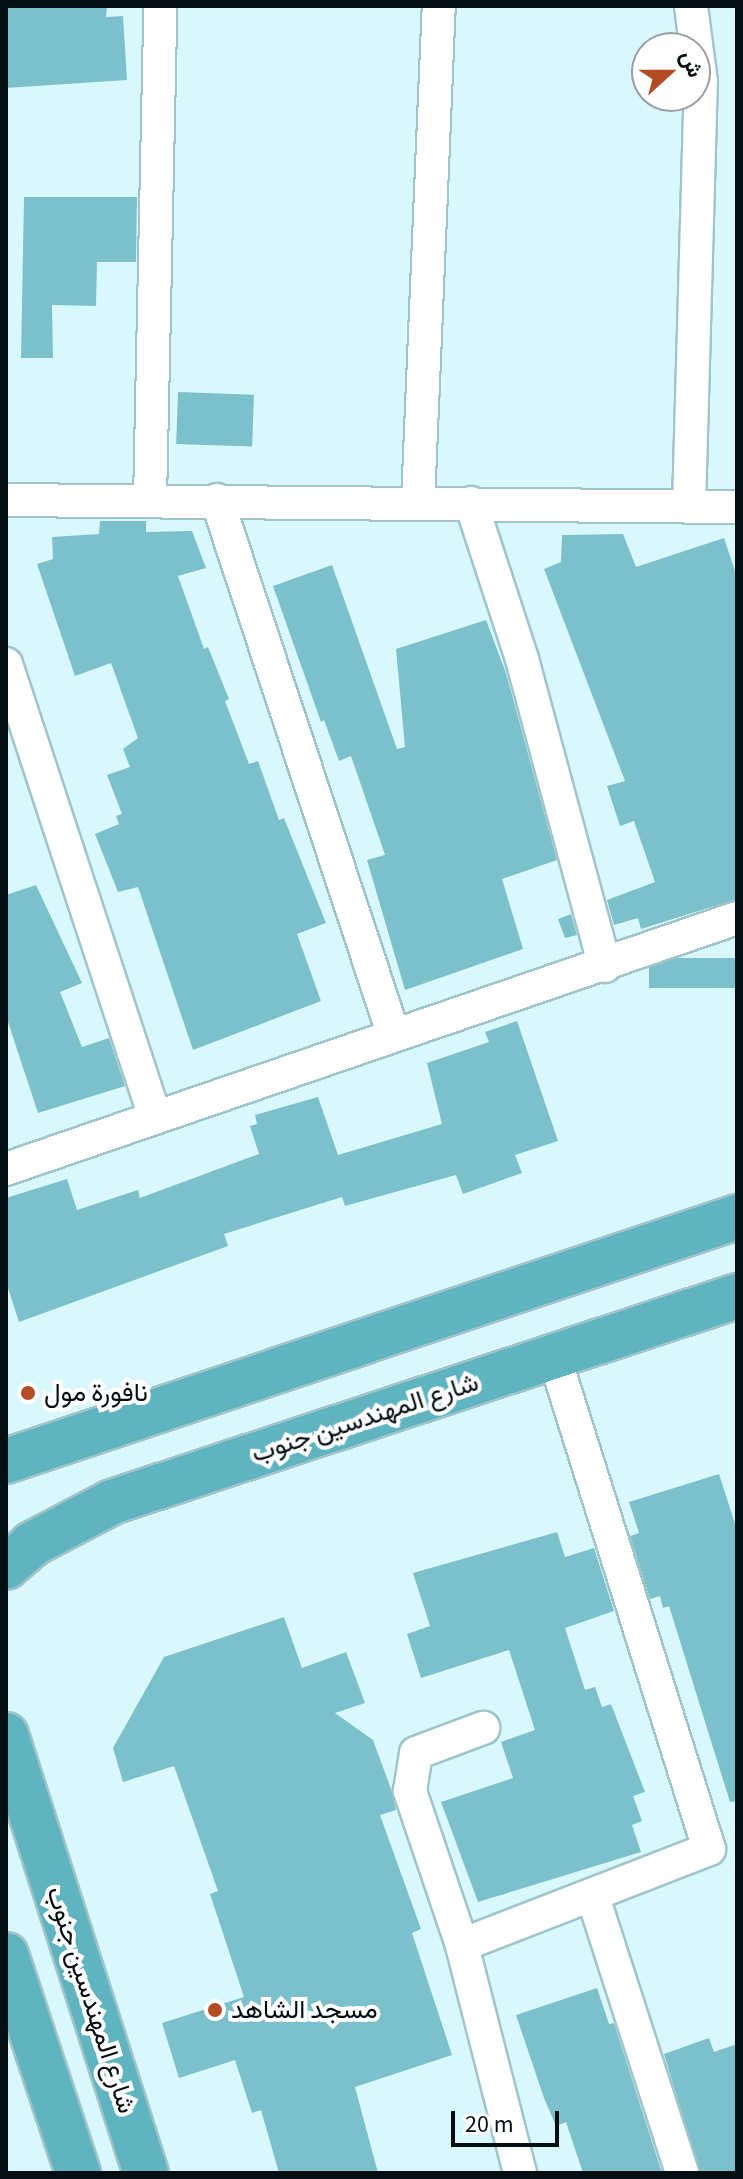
<!DOCTYPE html>
<html>
<head>
<meta charset="utf-8">
<style>
	body { margin:0 }
	#map { position:relative; width:743px; height:2179px; overflow:hidden; background:#d9f8fd; font-family:"Source Sans 3",Vazirmatn,sans-serif }
	div>[style] { position:absolute }
	.building>* { inset:0; background:#7cc0cb; transform-origin:0 0 }
	.roads { filter:drop-shadow(2px 0 #9fc4ca) drop-shadow(-2px 0 #9fc4ca) drop-shadow(0 2px #9fc4ca) drop-shadow(0 -2px #9fc4ca) }
	.minor>* { height:32px; margin:-16px; padding:0 16px; transform-origin:16px; border-radius:16px; background:#fff }
	.trunk>* { height:44px; margin:-22px; padding:0 22px; transform-origin:22px; border-radius:22px; background:#60b4c0 }
	.dots>* { width:22px; height:22px; translate:-50% -50%; box-sizing:border-box; border:4px solid #fefefe; border-radius:50% }
	span { translate:-50% -50%; white-space:nowrap; text-align:center; line-height:1.15; -webkit-text-stroke:8px #fefefe; paint-order:stroke }
	.poi-label { font-size:26px; color:#020e10 }
	.left { translate:0 -50%; text-align:left }
	.street-label { font-size:26px; color:#020e10 }
	.frame { position:absolute; inset:0; border:8px solid #020e10; pointer-events:none }
	.north { position:absolute; left:631px; top:32px; width:80px; height:80px; box-sizing:border-box; background:#fefefe; border:2px solid #999e9f; border-radius:50%; rotate:69deg; font-size:22px; font-weight:700; line-height:32px; text-align:center; color:#020e10 }
	.north::after { content:''; display:block; margin:auto; width:28px; height:36px; background:#b34c25; clip-path:polygon(50% 0,100% 100%,50% 72%,0 100%) }
	.scale { position:absolute; left:451px; top:2111px; width:108px; height:36px; box-sizing:border-box; border:4px solid #020e10; border-top:0; padding-left:10px; font-size:24px; line-height:28px; white-space:nowrap; color:#020e10; -webkit-text-stroke:6px #fefefe; paint-order:stroke }
</style>
</head>
<body>
<div id="map">
	<div class="building">
		<div style="clip-path:polygon(6px 6px,107px 6px,106px 17px,123px 16px,127px 80px,6px 88px)"></div>
		<div style="clip-path:polygon(24px 197px,137px 197px,136px 262px,97px 262px,96px 306px,52px 305px,53px 358px,21px 358px)"></div>
		<div style="left:178px;top:392px;width:76px;height:52px;rotate:2deg"></div>
		<div style="clip-path:polygon(100px 521px,146px 521px,146px 532px,192px 531px,206px 568px,178px 576px,204px 649px,208px 647px,229px 699px,225px 701px,249px 764px,258px 761px,279px 820px,284px 818px,326px 923px,297px 934px,321px 1001px,193px 1050px,138px 887px,118px 892px,95px 834px,119px 824px,116px 816px,122px 814px,107px 775px,130px 767px,123px 749px,138px 738px,111px 663px,75px 676px,37px 564px,53px 559px,52px 537px,99px 534px)"></div>
		<div style="clip-path:polygon(623px 534px,636px 567px,724px 538px,737px 577px,737px 899px,641px 929px,638px 918px,614px 925px,607px 900px,655px 882px,634px 821px,620px 826px,607px 786px,625px 781px,544px 569px,561px 562px,562px 535px)"></div>
		<div style="clip-path:polygon(332px 565px,397px 749px,405px 747px,396px 649px,486px 620px,506px 673px,557px 860px,502px 879px,523px 949px,405px 990px,367px 860px,385px 855px,351px 756px,339px 761px,324px 720px,321px 722px,273px 586px)"></div>
		<div style="clip-path:polygon(36px 885px,82px 983px,60px 992px,82px 1047px,109px 1038px,125px 1086px,38px 1113px,6px 1016px,6px 895px)"></div>
		<div style="clip-path:polygon(571px 914px,577px 935px,565px 938px,558px 919px)"></div>
		<div style="left:737px;top:958px;width:30px;height:88px;rotate:90deg"></div>
		<div style="clip-path:polygon(517px 1021px,558px 1141px,515px 1155px,522px 1173px,463px 1194px,456px 1175px,345px 1206px,342px 1197px,224px 1234px,228px 1246px,19px 1322px,6px 1282px,6px 1198px,67px 1179px,77px 1210px,138px 1190px,140px 1198px,259px 1154px,250px 1126px,257px 1124px,255px 1115px,318px 1097px,338px 1155px,442px 1124px,427px 1063px,489px 1042px,485px 1032px)"></div>
		<div style="clip-path:polygon(719px 1474px,737px 1530px,737px 1801px,730px 1802px,669px 1606px,663px 1608px,660px 1596px,650px 1599px,630px 1536px,639px 1533px,629px 1502px)"></div>
		<div style="clip-path:polygon(557px 1532px,565px 1557px,594px 1548px,614px 1611px,565px 1628px,585px 1690px,595px 1687px,602px 1707px,611px 1704px,645px 1792px,633px 1796px,642px 1821px,632px 1825px,641px 1852px,478px 1902px,441px 1802px,513px 1778px,501px 1742px,535px 1730px,509px 1650px,421px 1678px,407px 1634px,430px 1626px,413px 1573px)"></div>
		<div style="clip-path:polygon(284px 1617px,302px 1668px,346px 1652px,365px 1703px,335px 1713px,373px 1740px,391px 1789px,396px 1810px,380px 1815px,421px 1929px,412px 1933px,452px 2055px,355px 2087px,378px 2173px,279px 2173px,261px 2110px,252px 2113px,235px 2060px,179px 2078px,162px 2023px,244px 1997px,210px 1894px,218px 1891px,174px 1766px,123px 1782px,113px 1748px,164px 1657px)"></div>
		<div style="clip-path:polygon(597px 1988px,609px 2024px,614px 2023px,662px 2173px,583px 2173px,566px 2122px,556px 2126px,544px 2098px,516px 2015px)"></div>
		<div style="clip-path:polygon(709px 2038px,714px 2052px,737px 2044px,737px 2173px,700px 2173px,664px 2054px)"></div>
	</div>
	<div class="roads">
		<div class="minor">
			<div style="left:6px;top:500px;width:731px;rotate:0.55deg"></div>
			<div style="left:217px;top:500px;width:561px;rotate:71.73deg"></div>
			<div style="left:150px;top:501px;width:495px;rotate:-88.8deg"></div>
			<div style="left:418px;top:502px;width:496px;rotate:-87.6deg"></div>
			<div style="left:471px;top:503px;width:164px;rotate:71.9deg"></div>
			<div style="left:522px;top:659px;width:318px;rotate:74.9deg"></div>
			<div style="left:689px;top:506px;width:424px;rotate:-88.4deg"></div>
			<div style="left:701px;top:82px;width:77px;rotate:-97.5deg"></div>
			<div style="left:6px;top:664px;width:477px;rotate:71.8deg"></div>
			<div style="left:6px;top:1169px;width:773px;rotate:-18.95deg"></div>
			<div style="left:593px;top:1897px;width:290px;rotate:72.1deg"></div>
			<div style="left:462px;top:1945px;width:163px;rotate:-108.7deg"></div>
			<div style="left:410px;top:1791px;width:38px;rotate:-81deg"></div>
			<div style="left:416px;top:1753px;width:72px;rotate:-20.5deg"></div>
			<div style="left:520px;top:2173px;width:235px;rotate:-104.3deg"></div>
			<div style="left:462px;top:1945px;width:265px;rotate:-21.2deg"></div>
			<div style="left:709px;top:1849px;width:517px;rotate:-107.45deg"></div>
		</div>
		<div class="trunk">
			<div style="left:6px;top:1461px;width:771px;rotate:-18.46deg"></div>
			<div style="left:6px;top:1567px;width:35px;rotate:-41deg"></div>
			<div style="left:32px;top:1544px;width:90px;rotate:-27.7deg"></div>
			<div style="left:112px;top:1502px;width:658px;rotate:-18.24deg"></div>
			<div style="left:6px;top:1735px;width:460px;rotate:72.3deg"></div>
			<div style="left:6px;top:1955px;width:230px;rotate:71.7deg"></div>
		</div>
	</div>
	<div class="dots">
		<div style="left:28px;top:1393px;background:#b34c25"></div>
		<div style="left:215px;top:2010px;background:#b34c25"></div>
	</div>
	<div class="poi-label">
		<span class="left" style="left:44px;top:1393px">نافورة مول</span>
		<span class="left" style="left:231px;top:2010px">مسجد الشاهد</span>
	</div>
	<div class="street-label">
		<span style="left:365px;top:1418px;rotate:-18deg">شارع المهندسين جنوب</span>
		<span style="left:91px;top:2000px;rotate:72deg">شارع المهندسين جنوب</span>
	</div>
	<div class="frame"></div>
	<div class="north">ش</div>
	<div class="scale">20 m</div>
</div>
</body>
</html>
